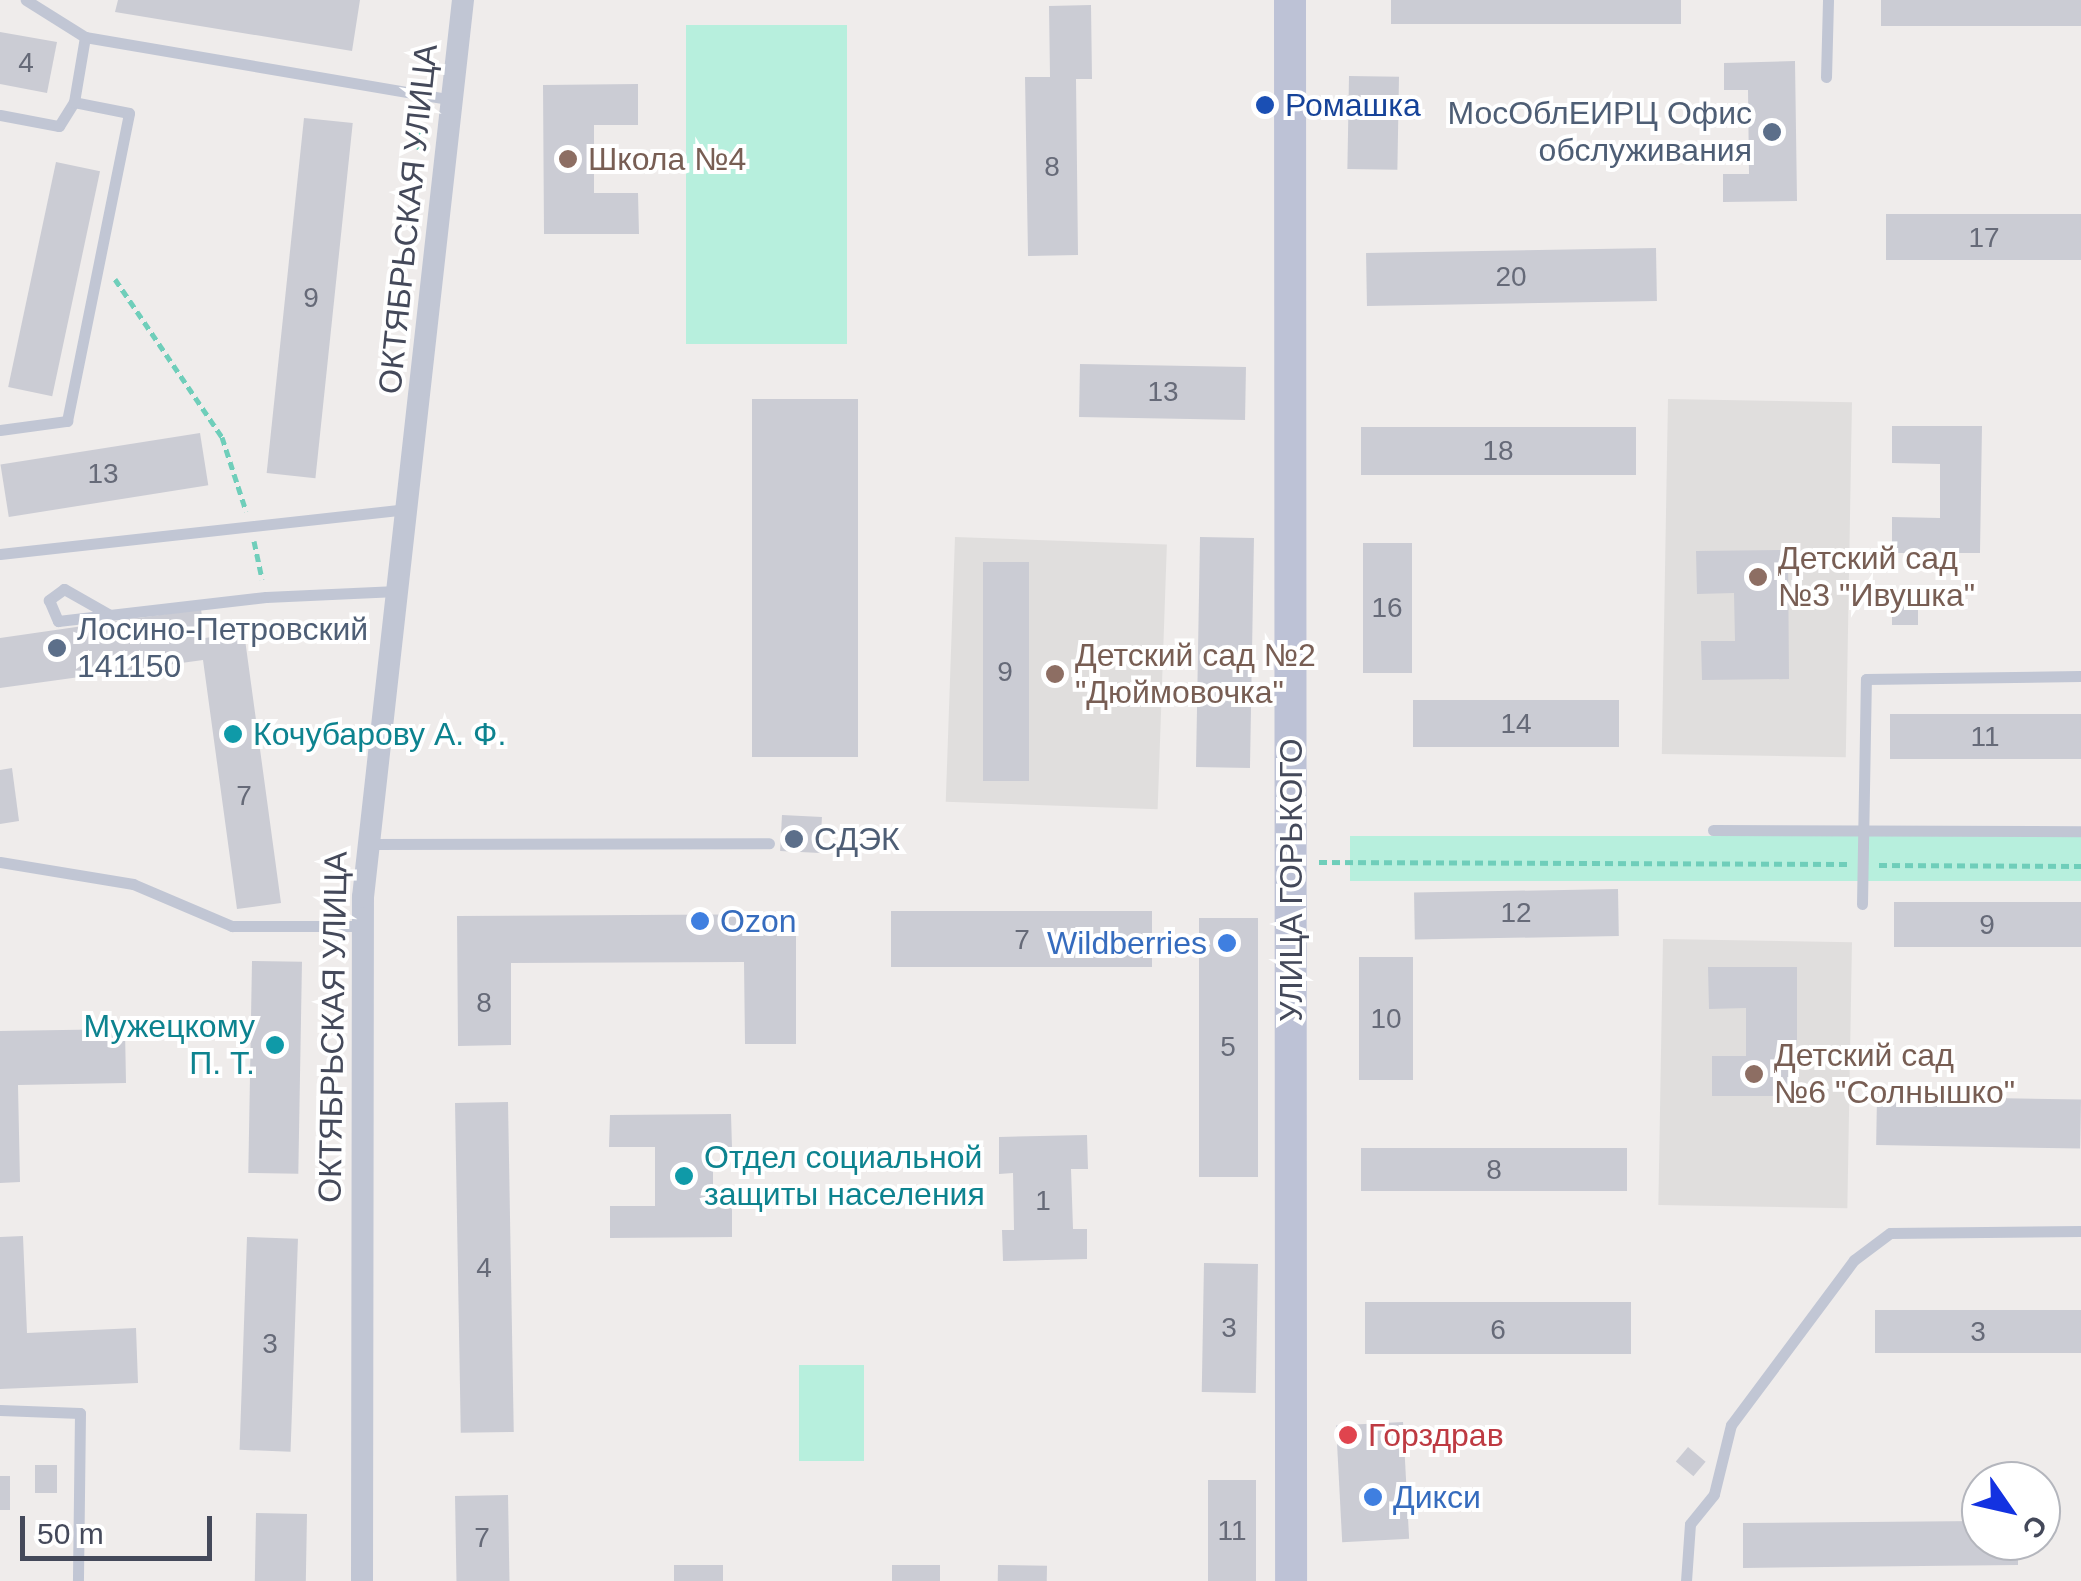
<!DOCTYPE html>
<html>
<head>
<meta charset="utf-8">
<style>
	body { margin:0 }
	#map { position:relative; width:2081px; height:1581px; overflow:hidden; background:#efeceb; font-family:Arial,sans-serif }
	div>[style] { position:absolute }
	.education>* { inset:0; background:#e0dedd; transform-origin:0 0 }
	.green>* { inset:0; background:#b7efdd; transform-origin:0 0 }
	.building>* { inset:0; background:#cbccd4; transform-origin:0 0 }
	.path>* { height:5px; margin-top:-2.5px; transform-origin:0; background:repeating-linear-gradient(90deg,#6fceba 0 8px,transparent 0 13px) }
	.lane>* { height:11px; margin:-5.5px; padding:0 5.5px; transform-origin:5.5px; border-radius:5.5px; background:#c1c6d4 }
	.street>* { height:22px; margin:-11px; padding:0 11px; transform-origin:11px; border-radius:11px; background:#c1c6d4 }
	.secondary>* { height:32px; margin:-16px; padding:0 16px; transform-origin:16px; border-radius:16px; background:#bdc2d6 }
	.dots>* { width:28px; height:28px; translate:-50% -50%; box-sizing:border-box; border:5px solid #fff; border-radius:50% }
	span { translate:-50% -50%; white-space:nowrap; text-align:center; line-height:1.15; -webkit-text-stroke:8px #fff; paint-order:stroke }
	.number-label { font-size:28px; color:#666a78 }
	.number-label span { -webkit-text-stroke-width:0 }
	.transit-label { font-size:32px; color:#164399 }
	.left { translate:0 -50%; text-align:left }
	.service-label { font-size:32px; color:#4e5e75 }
	.right { translate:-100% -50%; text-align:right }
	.education-label { font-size:32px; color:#785e54 }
	.street-label { font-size:32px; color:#44495a }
	.culture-label { font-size:32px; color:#0d838f }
	.shop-label { font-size:32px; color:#366cbe }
	.health-label { font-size:32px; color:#be3a42 }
	.north { position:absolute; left:1961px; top:1461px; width:100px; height:100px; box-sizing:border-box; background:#fff; border:2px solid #b4b6bd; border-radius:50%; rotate:124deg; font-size:28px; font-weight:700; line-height:40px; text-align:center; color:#44495a }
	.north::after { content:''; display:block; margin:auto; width:35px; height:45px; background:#1332e1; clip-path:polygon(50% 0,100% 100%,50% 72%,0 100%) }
	.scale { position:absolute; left:20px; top:1516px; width:192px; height:45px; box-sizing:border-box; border:5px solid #44495a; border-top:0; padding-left:12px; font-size:30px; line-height:35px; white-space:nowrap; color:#44495a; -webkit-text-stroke:8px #fff; paint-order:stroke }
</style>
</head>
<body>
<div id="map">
	<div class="education">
		<div style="left:1668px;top:399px;width:184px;height:355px;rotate:1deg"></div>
		<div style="left:955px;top:537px;width:212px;height:265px;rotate:2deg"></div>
		<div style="left:1663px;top:939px;width:189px;height:266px;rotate:1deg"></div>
	</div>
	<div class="green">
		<div style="left:847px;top:25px;width:319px;height:161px;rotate:90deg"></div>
		<div style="left:1350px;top:836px;width:731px;height:45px"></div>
		<div style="left:799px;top:1365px;width:65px;height:96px"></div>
	</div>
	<div class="building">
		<div style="clip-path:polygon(118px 0,360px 0,352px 51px,115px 12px)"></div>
		<div style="left:1391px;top:0;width:290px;height:24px"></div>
		<div style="left:1881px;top:0;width:200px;height:26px"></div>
		<div style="clip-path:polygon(1091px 5px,1092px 79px,1076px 79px,1078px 255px,1028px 256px,1025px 77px,1050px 77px,1049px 6px)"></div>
		<div style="clip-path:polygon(0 32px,57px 42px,47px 93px,0 84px)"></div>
		<div style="clip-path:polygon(1795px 61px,1797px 201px,1723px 202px,1723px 174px,1749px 174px,1748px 90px,1724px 90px,1724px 63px)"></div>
		<div style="left:1349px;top:76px;width:50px;height:93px;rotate:1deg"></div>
		<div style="clip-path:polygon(638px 84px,638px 125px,594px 125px,594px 193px,638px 193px,639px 234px,544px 234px,543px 85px)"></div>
		<div style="left:304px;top:118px;width:49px;height:357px;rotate:6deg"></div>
		<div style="left:56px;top:162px;width:45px;height:230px;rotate:12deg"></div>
		<div style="left:2081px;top:214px;width:46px;height:195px;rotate:90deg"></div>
		<div style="left:1656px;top:248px;width:53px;height:290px;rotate:89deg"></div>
		<div style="left:1080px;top:364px;width:166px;height:53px;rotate:1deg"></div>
		<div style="left:752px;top:399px;width:106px;height:358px"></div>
		<div style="clip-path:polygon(1892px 426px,1982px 426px,1980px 553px,1892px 553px,1892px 517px,1940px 518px,1940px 464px,1892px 463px)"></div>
		<div style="left:1361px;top:427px;width:275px;height:48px"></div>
		<div style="left:200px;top:433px;width:53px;height:202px;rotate:81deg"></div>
		<div style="left:1200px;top:537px;width:54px;height:230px;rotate:1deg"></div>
		<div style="left:1363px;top:543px;width:49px;height:130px"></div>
		<div style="clip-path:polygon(1788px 550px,1789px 679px,1702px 680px,1701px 641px,1735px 641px,1734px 593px,1697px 594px,1696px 551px)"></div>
		<div style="left:983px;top:562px;width:46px;height:219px"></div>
		<div style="left:1918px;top:590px;width:35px;height:26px;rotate:90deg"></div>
		<div style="clip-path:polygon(201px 609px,205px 638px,244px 632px,281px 903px,237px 909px,203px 660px,0 688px,0 638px)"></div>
		<div style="left:1413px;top:700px;width:206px;height:47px"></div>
		<div style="left:2081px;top:714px;width:45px;height:191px;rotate:90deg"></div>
		<div style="clip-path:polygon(12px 768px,19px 821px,0 824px,0 770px)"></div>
		<div style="left:782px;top:815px;width:40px;height:36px;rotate:3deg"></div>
		<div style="left:1618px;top:889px;width:47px;height:204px;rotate:89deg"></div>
		<div style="left:1894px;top:902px;width:187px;height:45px"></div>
		<div style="left:1152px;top:911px;width:56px;height:261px;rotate:90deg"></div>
		<div style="clip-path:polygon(796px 914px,796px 1044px,745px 1044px,744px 962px,511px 963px,511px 1045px,458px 1046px,457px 916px)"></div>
		<div style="left:1199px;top:918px;width:59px;height:259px"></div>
		<div style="left:1413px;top:957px;width:123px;height:54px;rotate:90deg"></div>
		<div style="left:252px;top:961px;width:50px;height:212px;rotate:1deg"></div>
		<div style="clip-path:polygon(1708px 967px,1797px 967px,1797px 1096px,1712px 1096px,1712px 1056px,1746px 1056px,1746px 1008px,1709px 1009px)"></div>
		<div style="clip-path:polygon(125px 1029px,126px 1083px,18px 1085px,20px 1182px,0 1183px,0 1031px)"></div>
		<div style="left:1877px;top:1096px;width:204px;height:49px;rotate:1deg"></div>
		<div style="left:508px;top:1102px;width:330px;height:53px;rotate:89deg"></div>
		<div style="clip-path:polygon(731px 1114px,732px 1148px,713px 1148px,713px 1203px,732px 1203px,732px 1237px,610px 1238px,610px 1206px,655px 1206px,655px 1147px,609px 1147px,610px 1115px)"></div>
		<div style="clip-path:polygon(1087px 1135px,1088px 1169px,1071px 1169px,1073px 1229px,1087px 1229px,1087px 1259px,1003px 1261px,1002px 1230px,1014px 1230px,1013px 1173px,999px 1174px,999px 1137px)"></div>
		<div style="left:1627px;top:1148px;width:43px;height:266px;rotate:90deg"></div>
		<div style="clip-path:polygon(23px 1236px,27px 1333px,136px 1328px,138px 1383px,0 1389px,0 1237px)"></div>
		<div style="left:247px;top:1237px;width:51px;height:213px;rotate:2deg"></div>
		<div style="left:1204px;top:1263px;width:54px;height:129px;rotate:1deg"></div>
		<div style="left:1631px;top:1302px;width:52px;height:266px;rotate:90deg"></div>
		<div style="left:2081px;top:1310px;width:43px;height:206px;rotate:90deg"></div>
		<div style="left:1403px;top:1422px;width:117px;height:67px;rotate:87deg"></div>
		<div style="left:1688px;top:1447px;width:23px;height:19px;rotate:40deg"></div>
		<div style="left:35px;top:1465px;width:22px;height:28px"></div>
		<div style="left:0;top:1476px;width:10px;height:34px"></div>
		<div style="left:1208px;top:1480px;width:48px;height:101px"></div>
		<div style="left:508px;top:1495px;width:86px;height:53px;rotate:89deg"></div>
		<div style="left:256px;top:1513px;width:51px;height:68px;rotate:1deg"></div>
		<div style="clip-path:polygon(1981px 1521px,1981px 1541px,2018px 1541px,2018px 1565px,1743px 1568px,1743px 1523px)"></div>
		<div style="left:674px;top:1565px;width:49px;height:16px"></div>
		<div style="left:892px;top:1565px;width:48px;height:16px"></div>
		<div style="left:998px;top:1565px;width:49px;height:16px;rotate:1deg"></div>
	</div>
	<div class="path">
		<div style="left:419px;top:150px;width:22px;rotate:-82deg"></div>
		<div style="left:115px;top:279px;width:191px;rotate:55.9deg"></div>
		<div style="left:222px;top:437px;width:78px;rotate:72deg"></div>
		<div style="left:254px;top:541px;width:39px;rotate:78deg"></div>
		<div style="left:1319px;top:862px;width:529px;rotate:0.22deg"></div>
		<div style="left:1879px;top:865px;width:202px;rotate:0.3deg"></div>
	</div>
	<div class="lane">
		<div style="left:85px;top:37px;width:373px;rotate:9.7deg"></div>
		<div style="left:1826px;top:77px;width:77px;rotate:-88.5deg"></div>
		<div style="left:0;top:115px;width:60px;rotate:10.6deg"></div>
		<div style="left:59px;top:126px;width:28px;rotate:-58deg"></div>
		<div style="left:0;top:430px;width:68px;rotate:-7.7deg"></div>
		<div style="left:67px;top:421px;width:314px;rotate:-78.6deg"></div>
		<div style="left:129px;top:113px;width:56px;rotate:-168.7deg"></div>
		<div style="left:74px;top:102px;width:66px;rotate:-80.4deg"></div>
		<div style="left:85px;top:37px;width:70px;rotate:-147.9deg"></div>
		<div style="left:0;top:554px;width:410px;rotate:-6.3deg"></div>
		<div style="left:110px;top:615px;width:53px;rotate:-150.5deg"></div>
		<div style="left:64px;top:589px;width:19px;rotate:144deg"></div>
		<div style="left:49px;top:600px;width:23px;rotate:67deg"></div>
		<div style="left:58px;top:621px;width:209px;rotate:-6.6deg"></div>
		<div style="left:266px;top:597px;width:131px;rotate:-2.6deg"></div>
		<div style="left:1713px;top:830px;width:368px;rotate:0.2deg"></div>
		<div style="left:368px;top:844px;width:401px;rotate:-0.1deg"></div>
		<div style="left:0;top:862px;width:135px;rotate:9.4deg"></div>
		<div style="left:133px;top:884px;width:108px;rotate:23deg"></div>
		<div style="left:232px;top:926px;width:130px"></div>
		<div style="left:1862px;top:904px;width:225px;rotate:-89deg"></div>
		<div style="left:1866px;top:679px;width:215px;rotate:-0.8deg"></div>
		<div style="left:0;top:1410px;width:80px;rotate:2.1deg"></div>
		<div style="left:80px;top:1413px;width:168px;rotate:90.7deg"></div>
		<div style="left:1686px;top:1581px;width:57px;rotate:-86deg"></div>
		<div style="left:1690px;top:1524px;width:38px;rotate:-51deg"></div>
		<div style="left:1714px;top:1494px;width:71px;rotate:-76.2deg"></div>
		<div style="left:1731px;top:1425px;width:206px;rotate:-53.3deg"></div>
		<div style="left:1854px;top:1260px;width:45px;rotate:-36.9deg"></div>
		<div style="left:1890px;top:1233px;width:191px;rotate:-0.6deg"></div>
	</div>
	<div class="street">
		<div style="left:362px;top:1581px;width:684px;rotate:-89.92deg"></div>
		<div style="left:363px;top:897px;width:903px;rotate:-83.64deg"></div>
	</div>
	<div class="secondary">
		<div style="left:1290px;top:0;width:1581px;rotate:89.96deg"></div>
	</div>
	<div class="dots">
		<div style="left:1265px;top:105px;background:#1a4fb4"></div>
		<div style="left:1772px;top:132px;background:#5c6f8a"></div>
		<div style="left:568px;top:159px;background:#8d6e63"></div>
		<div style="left:1758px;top:577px;background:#8d6e63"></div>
		<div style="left:57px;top:648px;background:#5c6f8a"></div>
		<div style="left:1055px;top:674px;background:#8d6e63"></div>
		<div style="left:233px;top:734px;background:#0f9aa8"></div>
		<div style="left:794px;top:839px;background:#5c6f8a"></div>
		<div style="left:700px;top:921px;background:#3f7fe0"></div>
		<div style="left:1227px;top:943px;background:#3f7fe0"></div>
		<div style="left:275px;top:1045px;background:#0f9aa8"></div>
		<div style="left:1754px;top:1074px;background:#8d6e63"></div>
		<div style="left:684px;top:1176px;background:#0f9aa8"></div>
		<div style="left:1348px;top:1435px;background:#e0444e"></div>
		<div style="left:1373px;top:1497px;background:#3f7fe0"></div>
	</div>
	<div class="number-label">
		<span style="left:26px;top:63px">4</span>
		<span style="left:1052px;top:167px">8</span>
		<span style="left:1984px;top:238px">17</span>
		<span style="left:1511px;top:277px">20</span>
		<span style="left:311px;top:298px">9</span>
		<span style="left:1163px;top:392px">13</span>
		<span style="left:1498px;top:451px">18</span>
		<span style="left:103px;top:474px">13</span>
		<span style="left:1387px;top:608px">16</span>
		<span style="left:1005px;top:672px">9</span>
		<span style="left:1516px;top:724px">14</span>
		<span style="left:1985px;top:737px">11</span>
		<span style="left:244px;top:796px">7</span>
		<span style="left:1516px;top:913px">12</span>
		<span style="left:1987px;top:925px">9</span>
		<span style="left:1022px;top:940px">7</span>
		<span style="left:484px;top:1003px">8</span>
		<span style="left:1386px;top:1019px">10</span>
		<span style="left:1228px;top:1047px">5</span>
		<span style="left:1494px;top:1170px">8</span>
		<span style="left:1043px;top:1201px">1</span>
		<span style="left:484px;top:1268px">4</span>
		<span style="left:1229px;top:1328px">3</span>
		<span style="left:1498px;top:1330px">6</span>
		<span style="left:1978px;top:1332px">3</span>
		<span style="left:270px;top:1344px">3</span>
		<span style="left:1232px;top:1531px">11</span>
		<span style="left:482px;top:1538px">7</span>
	</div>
	<div class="transit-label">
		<span class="left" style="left:1285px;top:105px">Ромашка</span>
	</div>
	<div class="service-label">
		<span class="right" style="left:1752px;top:132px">МосОблЕИРЦ Офис<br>обслуживания</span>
		<span class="left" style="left:77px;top:648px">Лосино-Петровский<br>141150</span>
		<span class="left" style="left:814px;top:839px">СДЭК</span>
	</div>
	<div class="education-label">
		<span class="left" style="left:588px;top:159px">Школа №4</span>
		<span class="left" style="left:1778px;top:577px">Детский сад<br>№3 "Ивушка"</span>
		<span class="left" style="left:1075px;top:674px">Детский сад №2<br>"Дюймовочка"</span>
		<span class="left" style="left:1774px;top:1074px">Детский сад<br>№6 "Солнышко"</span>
	</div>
	<div class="street-label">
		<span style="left:408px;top:219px;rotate:-84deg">ОКТЯБРЬСКАЯ УЛИЦА</span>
		<span style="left:1291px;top:880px;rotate:-90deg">УЛИЦА ГОРЬКОГО</span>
		<span style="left:333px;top:1027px;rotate:-89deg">ОКТЯБРЬСКАЯ УЛИЦА</span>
	</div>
	<div class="culture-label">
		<span class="left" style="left:253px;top:734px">Кочубарову А. Ф.</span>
		<span class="right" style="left:255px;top:1045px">Мужецкому<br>П. Т.</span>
		<span class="left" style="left:704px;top:1176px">Отдел социальной<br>защиты населения</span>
	</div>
	<div class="shop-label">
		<span class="left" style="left:720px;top:921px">Ozon</span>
		<span class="right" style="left:1207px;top:943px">Wildberries</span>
		<span class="left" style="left:1393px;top:1497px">Дикси</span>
	</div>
	<div class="health-label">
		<span class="left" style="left:1368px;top:1435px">Горздрав</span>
	</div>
	<div class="north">С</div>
	<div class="scale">50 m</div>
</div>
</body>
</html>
